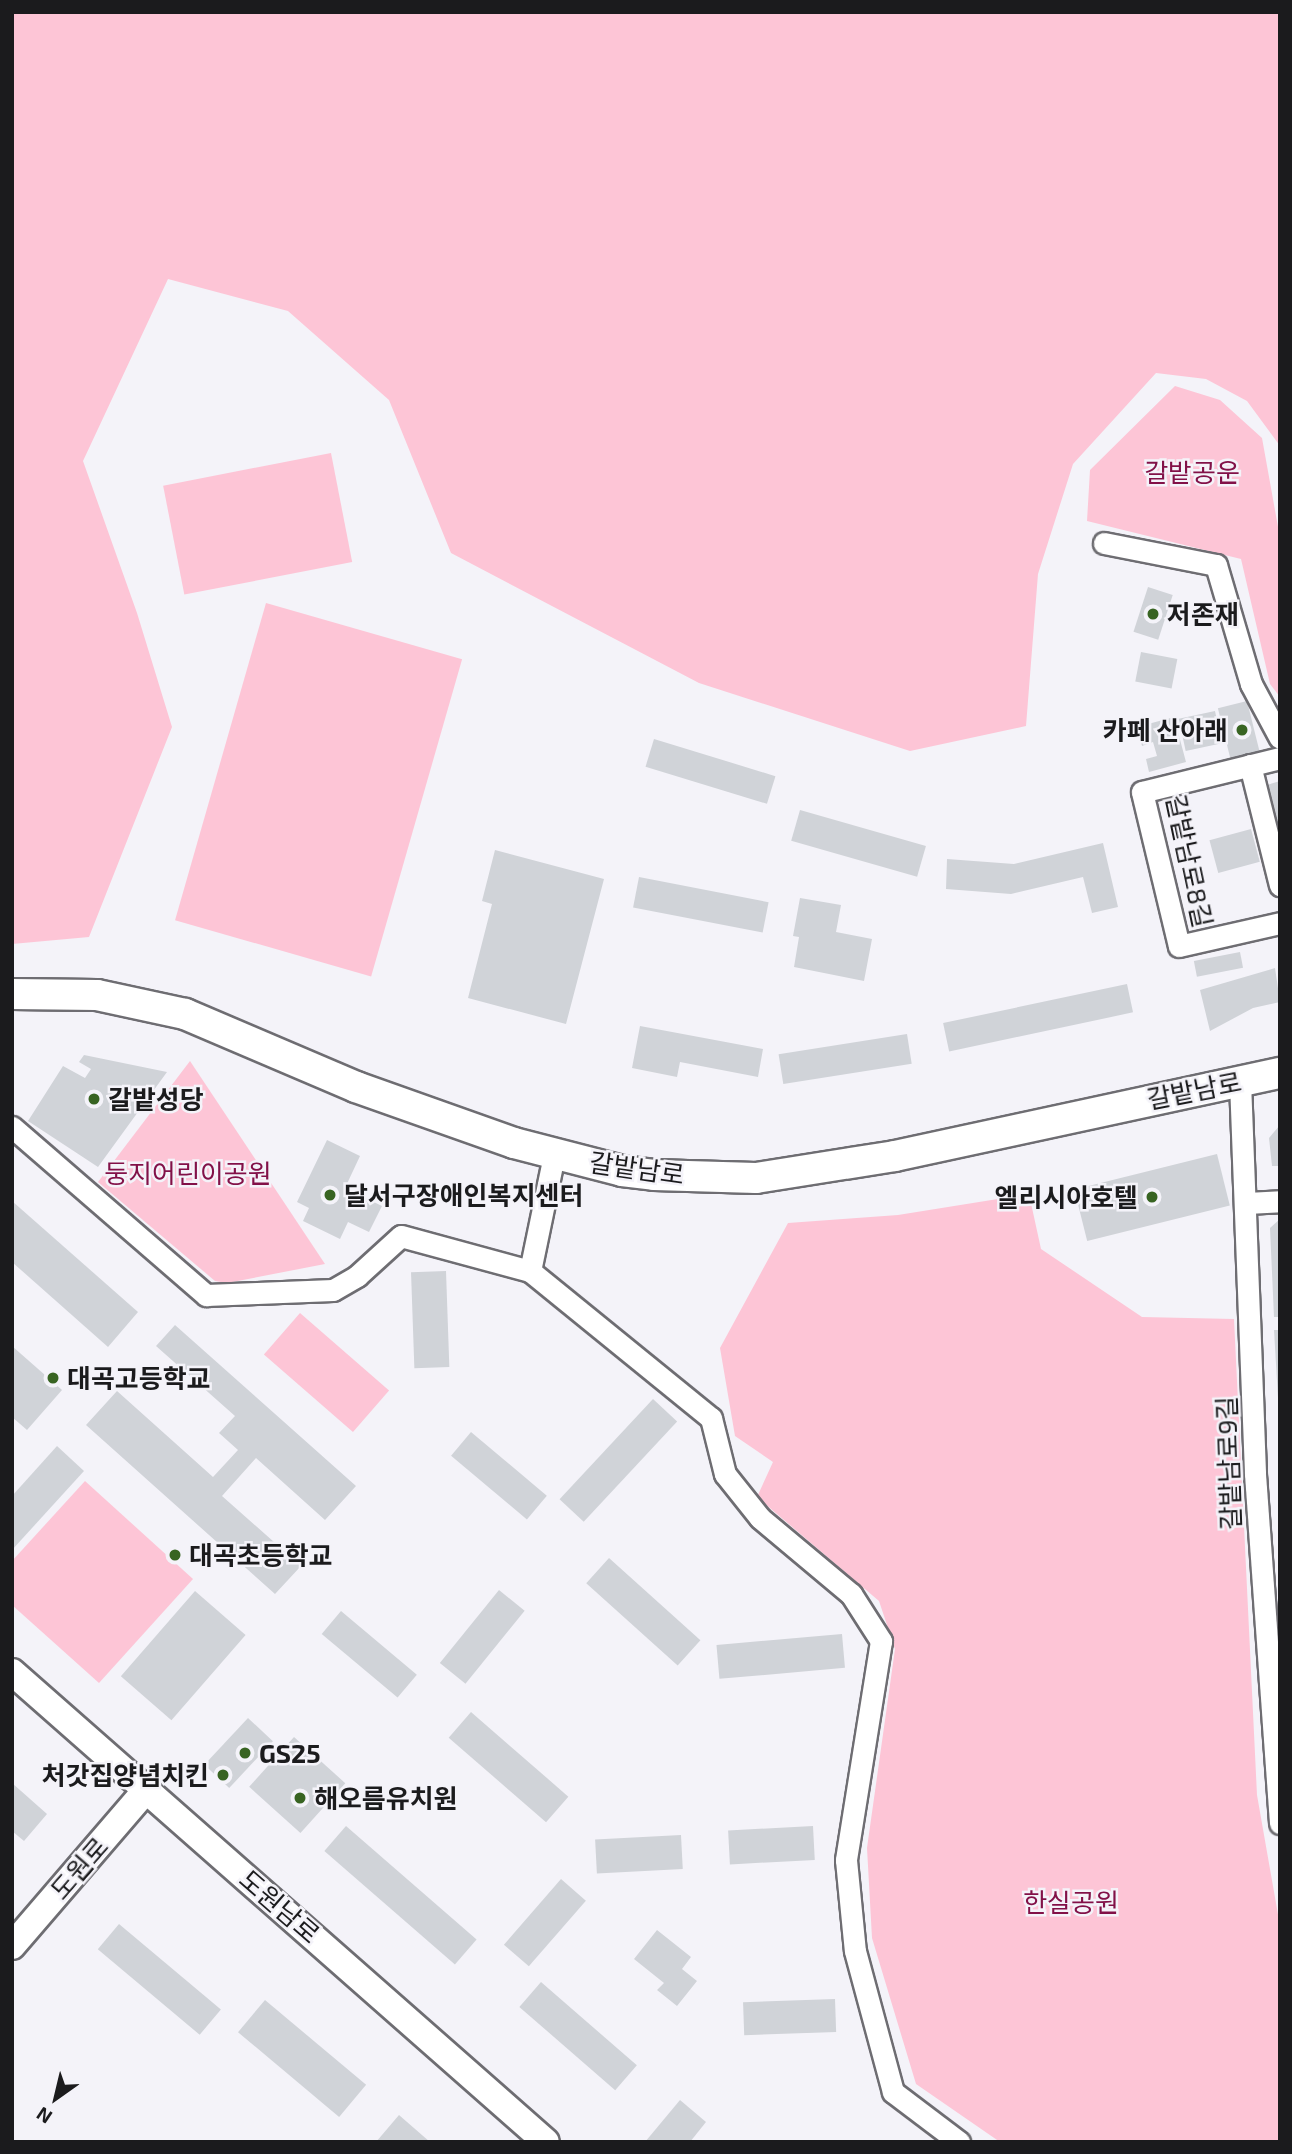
<!DOCTYPE html>
<html>
<head>
<meta charset="utf-8">
<style>
	body { margin:0 }
	#map { position:relative; width:1292px; height:2154px; overflow:hidden; background:#f4f3f9; font-family:"Exo 2","Noto Sans KR",sans-serif }
	div>[style] { position:absolute }
	.green>* { inset:0; background:#fdc5d6; transform-origin:0 0 }
	.building>* { inset:0; background:#d0d3d8; transform-origin:0 0 }
	.roads { filter:drop-shadow(2px 0 #6e6d72) drop-shadow(-2px 0 #6e6d72) drop-shadow(0 2px #6e6d72) drop-shadow(0 -2px #6e6d72) }
	.minor>* { height:21px; margin:-10.5px; padding:0 10.5px; transform-origin:10.5px; border-radius:10.5px; background:#fff }
	.tertiary>* { height:26px; margin:-13px; padding:0 13px; transform-origin:13px; border-radius:13px; background:#fff }
	.secondary>* { height:30px; margin:-15px; padding:0 15px; transform-origin:15px; border-radius:15px; background:#fff }
	.dots>* { width:19px; height:19px; translate:-50% -50%; box-sizing:border-box; border:4px solid #f4f3f9; border-radius:50% }
	span { translate:-50% -50%; white-space:nowrap; text-align:center; line-height:1.15; -webkit-text-stroke:5px #f4f3f9; paint-order:stroke }
	.park-label { font-size:26px; color:#821148 }
	.poi-label { font-size:26px; color:#1b1b1d; font-weight:700 }
	.left { translate:0 -50%; text-align:left }
	.right { translate:-100% -50%; text-align:right }
	.street-label { font-size:26px; color:#1b1b1d }
	.frame { position:absolute; inset:0; border:14px solid #1b1b1d; pointer-events:none }
	.north { position:absolute; left:21px; top:2063px; width:70px; height:70px; -webkit-text-stroke:5px #f4f3f9; paint-order:stroke; rotate:214deg; font-size:19px; font-weight:700; line-height:28px; text-align:center; color:#1b1b1d }
	.north::after { content:''; display:block; margin:auto; width:24px; height:32px; background:#1b1b1d; clip-path:polygon(50% 0,100% 100%,50% 72%,0 100%) }
</style>
</head>
<body>
<div id="map">
	<div class="green">
		<div style="clip-path:polygon(12px 12px,1280px 12px,1280px 446px,1247px 401px,1206px 379px,1156px 373px,1073px 464px,1038px 574px,1026px 726px,910px 751px,699px 683px,451px 553px,389px 400px,288px 311px,168px 279px,83px 461px,137px 613px,172px 727px,89px 937px,12px 944px)"></div>
		<div style="clip-path:polygon(1175px 386px,1220px 400px,1262px 438px,1280px 538px,1280px 697px,1270px 684px,1241px 559px,1087px 521px,1090px 470px)"></div>
		<div style="left:331px;top:453px;width:111px;height:171px;rotate:79deg"></div>
		<div style="left:266px;top:603px;width:204px;height:330px;rotate:16deg"></div>
		<div style="clip-path:polygon(190px 1061px,325px 1264px,227px 1283px,215px 1281px,98px 1182px)"></div>
		<div style="clip-path:polygon(1029px 1194px,1041px 1249px,1142px 1317px,1234px 1319px,1257px 1795px,1280px 1926px,1280px 2142px,1000px 2142px,916px 2084px,872px 1938px,867px 1848px,895px 1649px,879px 1601px,757px 1497px,773px 1462px,735px 1436px,720px 1348px,788px 1223px,898px 1215px)"></div>
		<div style="left:300px;top:1313px;width:118px;height:55px;rotate:41deg"></div>
		<div style="clip-path:polygon(85px 1481px,193px 1579px,99px 1683px,12px 1605px,12px 1561px)"></div>
	</div>
	<div class="building">
		<div style="left:1148px;top:587px;width:26px;height:47px;rotate:18deg"></div>
		<div style="left:1141px;top:652px;width:37px;height:30px;rotate:11deg"></div>
		<div style="left:1247px;top:701px;width:53px;height:30px;rotate:76deg"></div>
		<div style="left:1215px;top:711px;width:33px;height:37px;rotate:78deg"></div>
		<div style="clip-path:polygon(1174px 717px,1186px 762px,1149px 772px,1146px 759px,1157px 756px,1153px 742px,1142px 746px,1137px 727px)"></div>
		<div style="left:654px;top:739px;width:127px;height:29px;rotate:17deg"></div>
		<div style="clip-path:polygon(1280px 781px,1280px 832px,1279px 832px,1267px 785px)"></div>
		<div style="left:800px;top:810px;width:131px;height:32px;rotate:16deg"></div>
		<div style="left:1251px;top:829px;width:34px;height:43px;rotate:75deg"></div>
		<div style="clip-path:polygon(1103px 843px,1118px 907px,1092px 913px,1083px 877px,1011px 894px,946px 889px,947px 859px,1014px 864px)"></div>
		<div style="clip-path:polygon(495px 850px,604px 879px,566px 1024px,468px 998px,492px 904px,482px 901px)"></div>
		<div style="left:639px;top:877px;width:132px;height:31px;rotate:11deg"></div>
		<div style="clip-path:polygon(800px 898px,841px 905px,836px 932px,872px 939px,864px 981px,794px 967px,799px 937px,793px 936px)"></div>
		<div style="left:1240px;top:952px;width:16px;height:47px;rotate:79deg"></div>
		<div style="clip-path:polygon(1275px 968px,1280px 1002px,1253px 1008px,1210px 1031px,1200px 990px)"></div>
		<div style="left:1127px;top:984px;width:29px;height:188px;rotate:78deg"></div>
		<div style="clip-path:polygon(640px 1026px,763px 1049px,758px 1077px,680px 1062px,677px 1077px,632px 1068px)"></div>
		<div style="left:907px;top:1034px;width:30px;height:130px;rotate:81deg"></div>
		<div style="clip-path:polygon(84px 1055px,167px 1072px,98px 1167px,28px 1121px,63px 1066px,85px 1078px,91px 1069px,79px 1062px)"></div>
		<div style="clip-path:polygon(1280px 1125px,1280px 1166px,1272px 1166px,1269px 1138px)"></div>
		<div style="clip-path:polygon(327px 1140px,360px 1156px,345px 1188px,382px 1206px,369px 1232px,348px 1222px,340px 1239px,303px 1221px,309px 1208px,297px 1202px)"></div>
		<div style="left:1217px;top:1154px;width:53px;height:147px;rotate:76deg"></div>
		<div style="clip-path:polygon(12px 1201px,138px 1312px,108px 1347px,12px 1262px)"></div>
		<div style="clip-path:polygon(1280px 1219px,1280px 1317px,1274px 1317px,1270px 1228px)"></div>
		<div style="left:446px;top:1271px;width:96px;height:35px;rotate:88deg"></div>
		<div style="clip-path:polygon(175px 1325px,356px 1486px,325px 1520px,256px 1458px,222px 1496px,301px 1566px,275px 1594px,86px 1425px,117px 1391px,213px 1477px,238px 1450px,219px 1433px,235px 1416px,156px 1346px)"></div>
		<div style="clip-path:polygon(1274px 1330px,1280px 1330px,1280px 1398px,1278px 1398px)"></div>
		<div style="clip-path:polygon(12px 1346px,62px 1390px,27px 1430px,12px 1417px)"></div>
		<div style="left:653px;top:1399px;width:33px;height:137px;rotate:43deg"></div>
		<div style="left:471px;top:1432px;width:99px;height:31px;rotate:40deg"></div>
		<div style="clip-path:polygon(57px 1446px,84px 1471px,12px 1550px,12px 1496px)"></div>
		<div style="left:609px;top:1558px;width:123px;height:34px;rotate:42deg"></div>
		<div style="left:499px;top:1590px;width:33px;height:94px;rotate:39deg"></div>
		<div style="left:195px;top:1591px;width:67px;height:113px;rotate:41deg"></div>
		<div style="left:341px;top:1611px;width:99px;height:30px;rotate:40deg"></div>
		<div style="left:842px;top:1634px;width:34px;height:126px;rotate:85deg"></div>
		<div style="left:471px;top:1712px;width:129px;height:34px;rotate:41deg"></div>
		<div style="left:248px;top:1718px;width:34px;height:64px;rotate:43deg"></div>
		<div style="left:294px;top:1737px;width:69px;height:67px;rotate:42deg"></div>
		<div style="clip-path:polygon(12px 1783px,47px 1814px,24px 1841px,12px 1831px)"></div>
		<div style="left:346px;top:1826px;width:173px;height:33px;rotate:41deg"></div>
		<div style="left:813px;top:1826px;width:34px;height:85px;rotate:87deg"></div>
		<div style="left:681px;top:1835px;width:34px;height:86px;rotate:87deg"></div>
		<div style="left:561px;top:1879px;width:33px;height:87px;rotate:41deg"></div>
		<div style="left:119px;top:1924px;width:133px;height:33px;rotate:40deg"></div>
		<div style="clip-path:polygon(657px 1930px,691px 1957px,682px 1969px,697px 1981px,677px 2006px,657px 1990px,664px 1983px,634px 1959px)"></div>
		<div style="left:541px;top:1982px;width:127px;height:33px;rotate:41deg"></div>
		<div style="left:835px;top:1999px;width:33px;height:92px;rotate:88deg"></div>
		<div style="left:265px;top:2000px;width:132px;height:42px;rotate:40deg"></div>
		<div style="clip-path:polygon(680px 2100px,706px 2122px,690px 2142px,645px 2142px)"></div>
		<div style="clip-path:polygon(399px 2115px,430px 2142px,376px 2142px)"></div>
	</div>
	<div class="roads">
		<div class="minor">
			<div style="left:1104px;top:543px;width:114px;rotate:11.1deg"></div>
			<div style="left:1216px;top:565px;width:124px;rotate:73.6deg"></div>
			<div style="left:1251px;top:684px;width:61px;rotate:61.8deg"></div>
			<div style="left:1280px;top:758px;width:142px;rotate:166.2deg"></div>
			<div style="left:1142px;top:792px;width:158px;rotate:76.5deg"></div>
			<div style="left:1179px;top:946px;width:104px;rotate:-12.8deg"></div>
			<div style="left:1250px;top:765px;width:124px;rotate:76deg"></div>
			<div style="left:1240px;top:1082px;width:392px;rotate:87.8deg"></div>
			<div style="left:1255px;top:1474px;width:350px;rotate:85.9deg"></div>
			<div style="left:12px;top:1127px;width:257px;rotate:40.9deg"></div>
			<div style="left:206px;top:1295px;width:127px;rotate:-2.3deg"></div>
			<div style="left:333px;top:1290px;width:28px;rotate:-30deg"></div>
			<div style="left:357px;top:1276px;width:59px;rotate:-42.3deg"></div>
			<div style="left:401px;top:1236px;width:134px;rotate:15.2deg"></div>
			<div style="left:530px;top:1271px;width:233px;rotate:39.1deg"></div>
			<div style="left:711px;top:1418px;width:58px;rotate:76deg"></div>
			<div style="left:725px;top:1474px;width:56px;rotate:51.5deg"></div>
			<div style="left:760px;top:1518px;width:119px;rotate:39.9deg"></div>
			<div style="left:851px;top:1594px;width:56px;rotate:57.4deg"></div>
			<div style="left:881px;top:1641px;width:222px;rotate:99.1deg"></div>
			<div style="left:846px;top:1860px;width:91px;rotate:84.4deg"></div>
			<div style="left:855px;top:1951px;width:146px;rotate:74.9deg"></div>
			<div style="left:893px;top:2092px;width:83px;rotate:37.1deg"></div>
			<div style="left:1247px;top:1203px;width:33px;rotate:-3deg"></div>
			<div style="left:530px;top:1271px;width:118px;rotate:-78.3deg"></div>
		</div>
		<div class="tertiary">
			<div style="left:12px;top:1672px;width:711px;rotate:41.35deg"></div>
			<div style="left:12px;top:1946px;width:207px;rotate:-49.3deg"></div>
		</div>
		<div class="secondary">
			<div style="left:12px;top:994px;width:85px;rotate:0.7deg"></div>
			<div style="left:97px;top:995px;width:90px;rotate:12.2deg"></div>
			<div style="left:185px;top:1014px;width:186px;rotate:23.1deg"></div>
			<div style="left:356px;top:1087px;width:168px;rotate:19.5deg"></div>
			<div style="left:514px;top:1143px;width:112px;rotate:14.5deg"></div>
			<div style="left:622px;top:1171px;width:32px;rotate:7deg"></div>
			<div style="left:654px;top:1175px;width:102px;rotate:1.7deg"></div>
			<div style="left:756px;top:1178px;width:141px;rotate:-9deg"></div>
			<div style="left:895px;top:1156px;width:394px;rotate:-12.2deg"></div>
		</div>
	</div>
	<div class="dots">
		<div style="left:1153px;top:614px;background:#386422"></div>
		<div style="left:1242px;top:730px;background:#386422"></div>
		<div style="left:94px;top:1099px;background:#386422"></div>
		<div style="left:330px;top:1195px;background:#386422"></div>
		<div style="left:1152px;top:1197px;background:#386422"></div>
		<div style="left:53px;top:1378px;background:#386422"></div>
		<div style="left:175px;top:1555px;background:#386422"></div>
		<div style="left:245px;top:1753px;background:#386422"></div>
		<div style="left:223px;top:1775px;background:#386422"></div>
		<div style="left:300px;top:1798px;background:#386422"></div>
	</div>
	<div class="park-label">
		<span style="left:1192px;top:472px">갈밭공운</span>
		<span style="left:188px;top:1173px">둥지어린이공원</span>
		<span style="left:1071px;top:1902px">한실공원</span>
	</div>
	<div class="poi-label">
		<span class="left" style="left:1167px;top:614px">저존재</span>
		<span class="right" style="left:1228px;top:730px">카페 산아래</span>
		<span class="left" style="left:108px;top:1099px">갈밭성당</span>
		<span class="left" style="left:344px;top:1195px">달서구장애인복지센터</span>
		<span class="right" style="left:1138px;top:1197px">엘리시아호텔</span>
		<span class="left" style="left:67px;top:1378px">대곡고등학교</span>
		<span class="left" style="left:189px;top:1555px">대곡초등학교</span>
		<span class="left" style="left:259px;top:1753px">GS25</span>
		<span class="right" style="left:209px;top:1775px">처갓집양념치킨</span>
		<span class="left" style="left:314px;top:1798px">해오름유치원</span>
	</div>
	<div class="street-label">
		<span style="left:1190px;top:861px;rotate:78deg">갈밭남로8길</span>
		<span style="left:1194px;top:1090px;rotate:-11deg">갈밭남로</span>
		<span style="left:637px;top:1168px;rotate:8deg">갈밭남로</span>
		<span style="left:1228px;top:1463px;rotate:-92deg">갈밭남로9길</span>
		<span style="left:79px;top:1868px;rotate:-49deg">도원로</span>
		<span style="left:280px;top:1906px;rotate:41deg">도원남로</span>
	</div>
	<div class="frame"></div>
	<div class="north">N</div>
</div>
</body>
</html>
